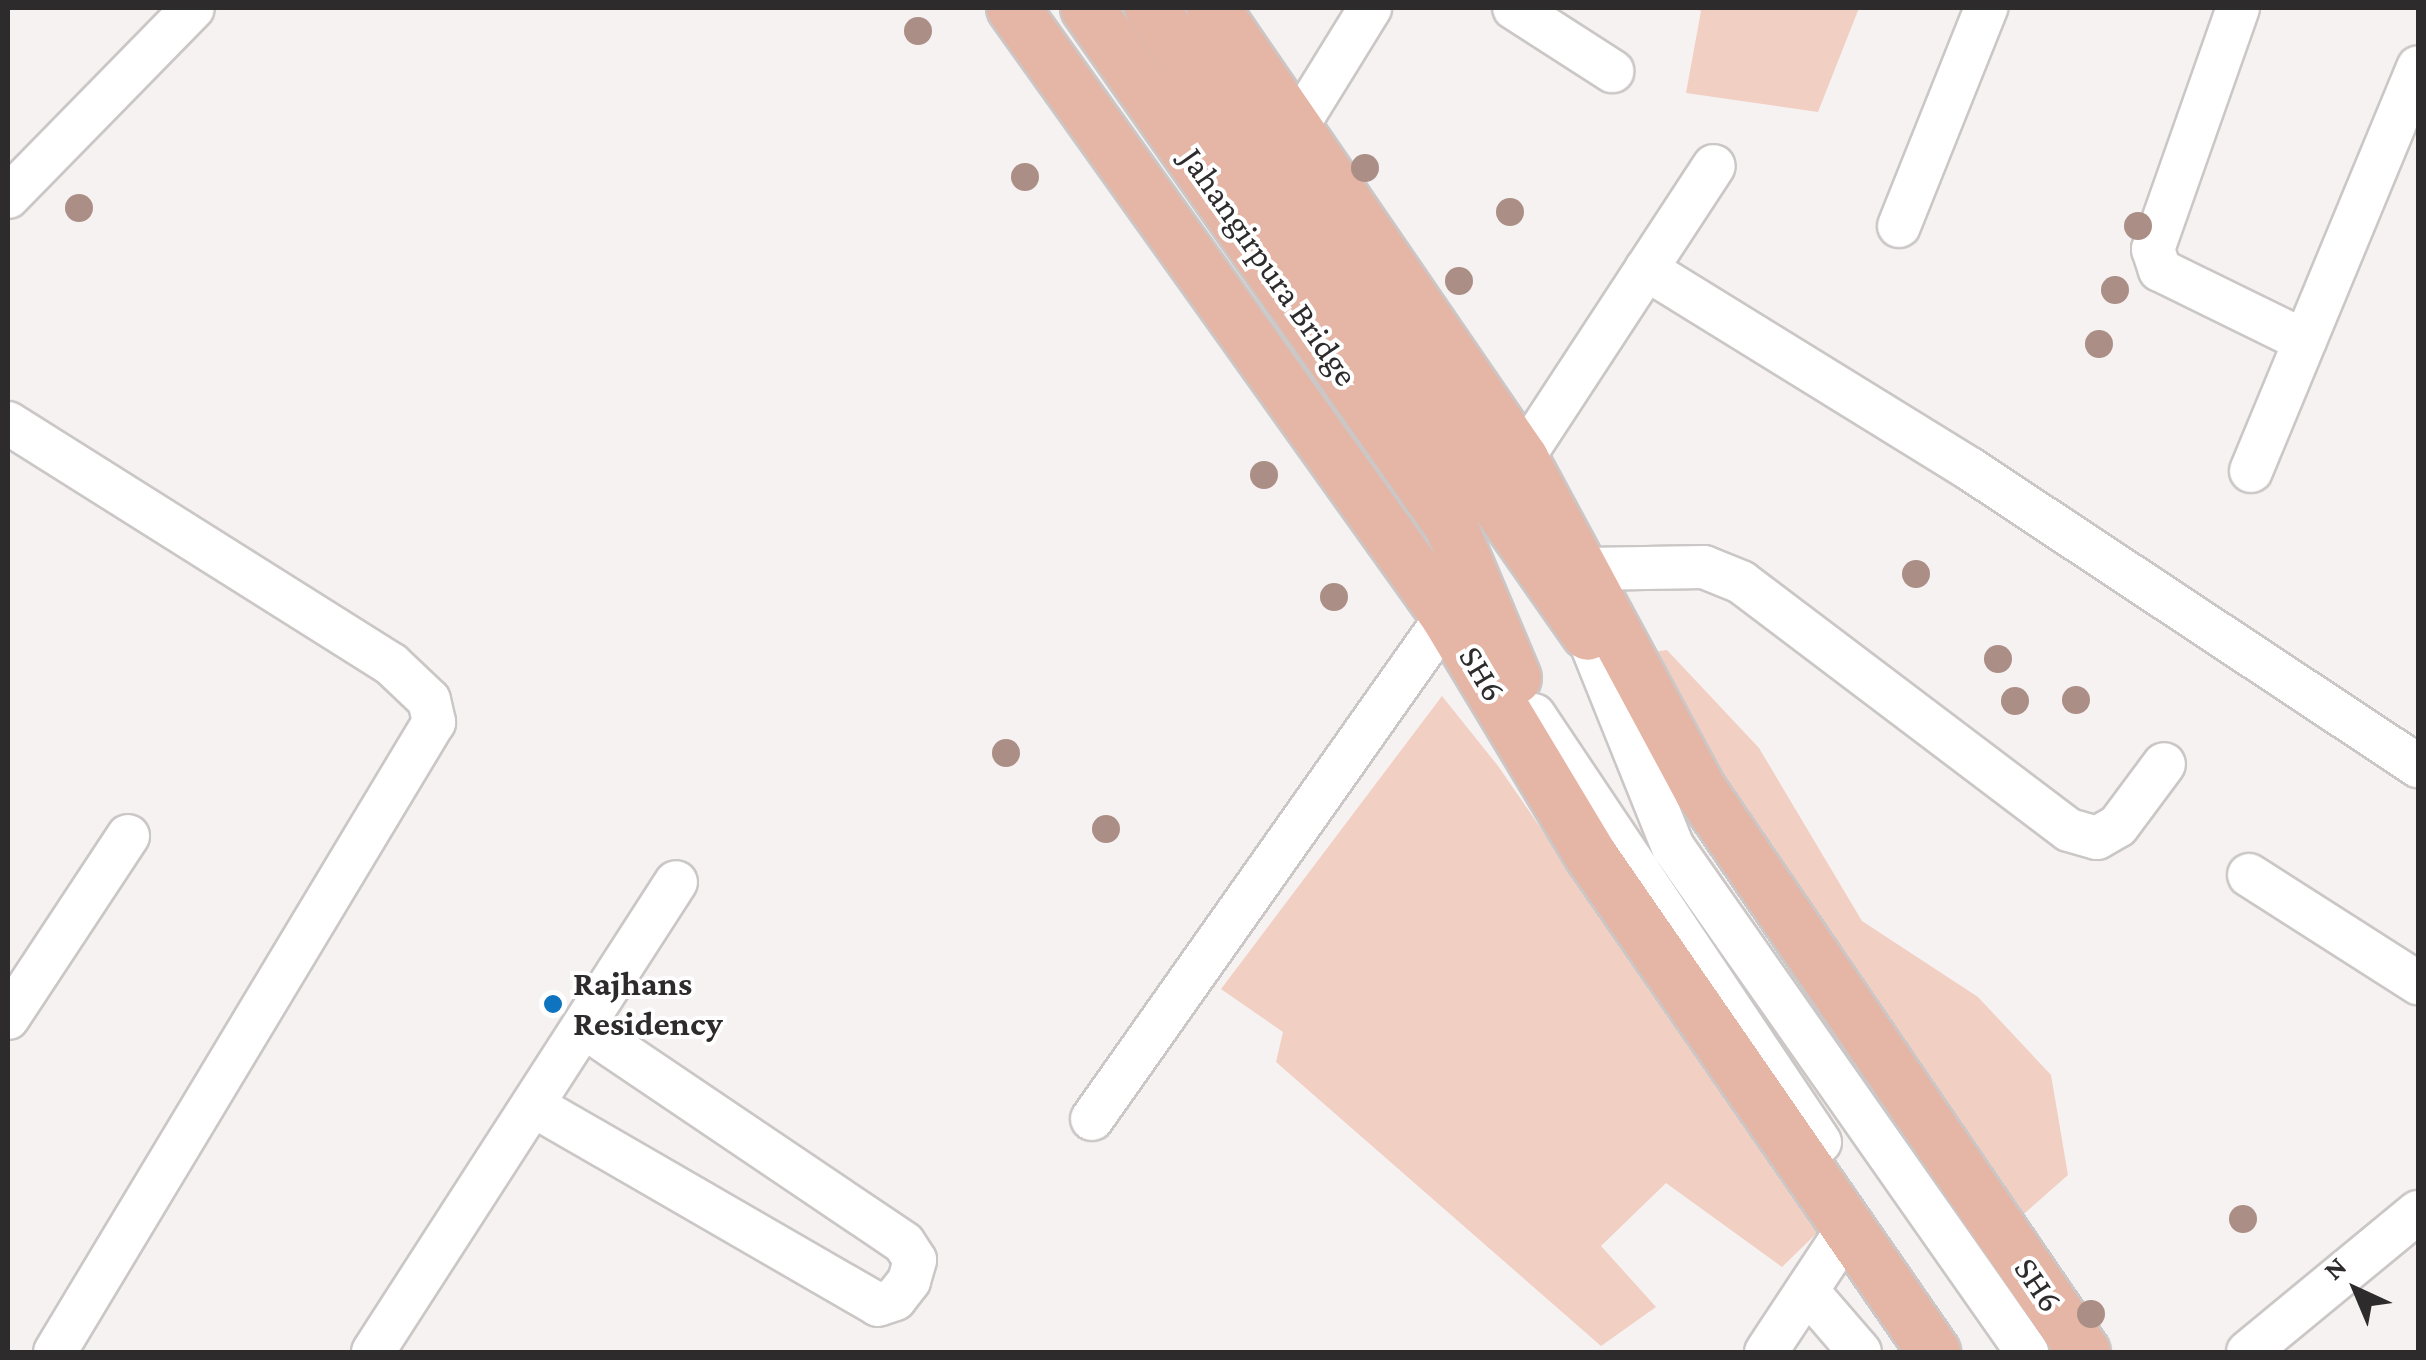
<!DOCTYPE html>
<html>
<head>
<meta charset="utf-8">
<style>
	body { margin:0 }
	#map { position:relative; width:2426px; height:1360px; overflow:hidden; background:#f6f2f1; font-family:"Crimson Pro",serif }
	div>[style] { position:absolute }
	.green>* { inset:0; background:#f2cfc3 }
	.roads { filter:drop-shadow(2px 0 #cbc7c6) drop-shadow(-2px 0 #cbc7c6) drop-shadow(0 2px #cbc7c6) drop-shadow(0 -2px #cbc7c6) }
	.minor>* { height:42px; margin:-21px; padding:0 21px; transform-origin:21px; border-radius:21px; background:#fff }
	.major>* { height:52px; margin:-26px; padding:0 26px; transform-origin:26px; border-radius:26px; background:#e5b5a6 }
	.trees>* { width:28px; height:28px; margin:-14px; border-radius:50%; background:#ab8e85 }
	.dots>* { width:28px; height:28px; translate:-50% -50%; box-sizing:border-box; border:5px solid #fff; border-radius:50% }
	span { translate:-50% -50%; white-space:nowrap; text-align:center; line-height:1.15; -webkit-text-stroke:8px #fff; paint-order:stroke }
	.street-label { font-size:35px; color:#2d2b2b }
	.poi-label { font-size:35px; color:#2d2b2b; font-weight:700 }
	.left { translate:0 -50%; text-align:left }
	.frame { position:absolute; inset:0; border:10px solid #2d2b2b; pointer-events:none }
	.north { position:absolute; left:2306px; top:1240px; width:100px; height:100px; -webkit-text-stroke:8px #fff; paint-order:stroke; rotate:316deg; font-size:28px; font-weight:700; line-height:40px; text-align:center; color:#2d2b2b }
	.north::after { content:''; display:block; margin:auto; width:35px; height:45px; background:#2d2b2b; clip-path:polygon(50% 0,100% 100%,50% 72%,0 100%) }
</style>
</head>
<body>
<div id="map">
	<div class="green">
		<div style="clip-path:polygon(1695px 8px,1859px 8px,1818px 112px,1686px 93px,1701px 11px)"></div>
		<div style="clip-path:polygon(1667px 650px,1759px 748px,1862px 921px,1978px 997px,2051px 1075px,2068px 1175px,1991px 1243px,1873px 1089px,1643px 755px,1646px 653px)"></div>
		<div style="clip-path:polygon(1442px 696px,1498px 766px,1819px 1231px,1782px 1267px,1666px 1183px,1601px 1246px,1656px 1307px,1601px 1346px,1276px 1062px,1283px 1032px,1221px 989px)"></div>
	</div>
	<div class="roads">
		<div class="minor">
			<div style="left:1514px;top:8px;width:117px;rotate:32.7deg"></div>
			<div style="left:2238px;top:8px;width:256px;rotate:109.4deg"></div>
			<div style="left:2153px;top:249px;width:22px;rotate:72deg"></div>
			<div style="left:2160px;top:270px;width:161px;rotate:26.1deg"></div>
			<div style="left:1296px;top:128px;width:141px;rotate:-58.3deg"></div>
			<div style="left:8px;top:197px;width:264px;rotate:-45.6deg"></div>
			<div style="left:1899px;top:226px;width:235px;rotate:-68.2deg"></div>
			<div style="left:1646px;top:269px;width:381px;rotate:31.7deg"></div>
			<div style="left:1970px;top:469px;width:538px;rotate:33.54deg"></div>
			<div style="left:8px;top:423px;width:453px;rotate:32.2deg"></div>
			<div style="left:391px;top:664px;width:52px;rotate:43.5deg"></div>
			<div style="left:429px;top:700px;width:23px;rotate:77deg"></div>
			<div style="left:434px;top:722px;width:735px;rotate:121.03deg"></div>
			<div style="left:1522px;top:459px;width:350px;rotate:-56.8deg"></div>
			<div style="left:2251px;top:471px;width:437px;rotate:-67.5deg"></div>
			<div style="left:1586px;top:569px;width:118px;rotate:-1deg"></div>
			<div style="left:1704px;top:567px;width:40px;rotate:22deg"></div>
			<div style="left:1741px;top:582px;width:411px;rotate:37.1deg"></div>
			<div style="left:2069px;top:830px;width:29px;rotate:16deg"></div>
			<div style="left:2097px;top:838px;width:24px;rotate:-30deg"></div>
			<div style="left:2118px;top:826px;width:77px;rotate:-53.4deg"></div>
			<div style="left:1586px;top:631px;width:233px;rotate:68.1deg"></div>
			<div style="left:1673px;top:847px;width:617px;rotate:54.97deg"></div>
			<div style="left:1534px;top:715px;width:514px;rotate:56.19deg"></div>
			<div style="left:2249px;top:875px;width:201px;rotate:32.6deg"></div>
			<div style="left:8px;top:1018px;width:218px;rotate:-56.6deg"></div>
			<div style="left:534px;top:1106px;width:397px;rotate:30deg"></div>
			<div style="left:878px;top:1305px;width:18px;rotate:-19deg"></div>
			<div style="left:895px;top:1299px;width:23px;rotate:-52deg"></div>
			<div style="left:909px;top:1281px;width:22px;rotate:-74deg"></div>
			<div style="left:915px;top:1260px;width:20px;rotate:-123deg"></div>
			<div style="left:904px;top:1243px;width:385px;rotate:-146deg"></div>
			<div style="left:1092px;top:1119px;width:616px;rotate:-54.79deg"></div>
			<div style="left:1809px;top:1293px;width:78px;rotate:49.2deg"></div>
			<div style="left:373px;top:1352px;width:559px;rotate:-57.19deg"></div>
			<div style="left:1766px;top:1352px;width:145px;rotate:-56.5deg"></div>
			<div style="left:2248px;top:1352px;width:220px;rotate:-39.5deg"></div>
		</div>
		<div class="major">
			<div style="left:1013px;top:8px;width:747px;rotate:54.48deg"></div>
			<div style="left:1447px;top:616px;width:281px;rotate:59deg"></div>
			<div style="left:1592px;top:857px;width:602px;rotate:55.36deg"></div>
			<div style="left:1087px;top:8px;width:633px;rotate:54.9deg"></div>
			<div style="left:1451px;top:526px;width:165px;rotate:67.2deg"></div>
			<div style="left:1151px;top:8px;width:763px;rotate:55.08deg"></div>
			<div style="left:1213px;top:8px;width:547px;rotate:55.58deg"></div>
			<div style="left:1522px;top:459px;width:377px;rotate:61.7deg"></div>
			<div style="left:1701px;top:791px;width:679px;rotate:55.68deg"></div>
		</div>
	</div>
	<div class="trees">
		<div style="left:918px;top:31px"></div>
		<div style="left:1365px;top:168px"></div>
		<div style="left:1025px;top:177px"></div>
		<div style="left:79px;top:208px"></div>
		<div style="left:1510px;top:212px"></div>
		<div style="left:2138px;top:226px"></div>
		<div style="left:1459px;top:281px"></div>
		<div style="left:2115px;top:290px"></div>
		<div style="left:2099px;top:344px"></div>
		<div style="left:1264px;top:475px"></div>
		<div style="left:1916px;top:574px"></div>
		<div style="left:1334px;top:597px"></div>
		<div style="left:1998px;top:659px"></div>
		<div style="left:2076px;top:700px"></div>
		<div style="left:2015px;top:701px"></div>
		<div style="left:1006px;top:753px"></div>
		<div style="left:1106px;top:829px"></div>
		<div style="left:2243px;top:1219px"></div>
		<div style="left:2091px;top:1314px"></div>
	</div>
	<div class="dots">
		<div style="left:553px;top:1004px;background:#0e74bf"></div>
	</div>
	<div class="street-label">
		<span style="left:1269px;top:267px;rotate:55deg">Jahangirpura Bridge</span>
		<span style="left:1482px;top:674px;rotate:59deg">SH6</span>
		<span style="left:2038px;top:1285px;rotate:56deg">SH6</span>
	</div>
	<div class="poi-label">
		<span class="left" style="left:573px;top:1004px">Rajhans<br>Residency</span>
	</div>
	<div class="frame"></div>
	<div class="north">N</div>
</div>
</body>
</html>
